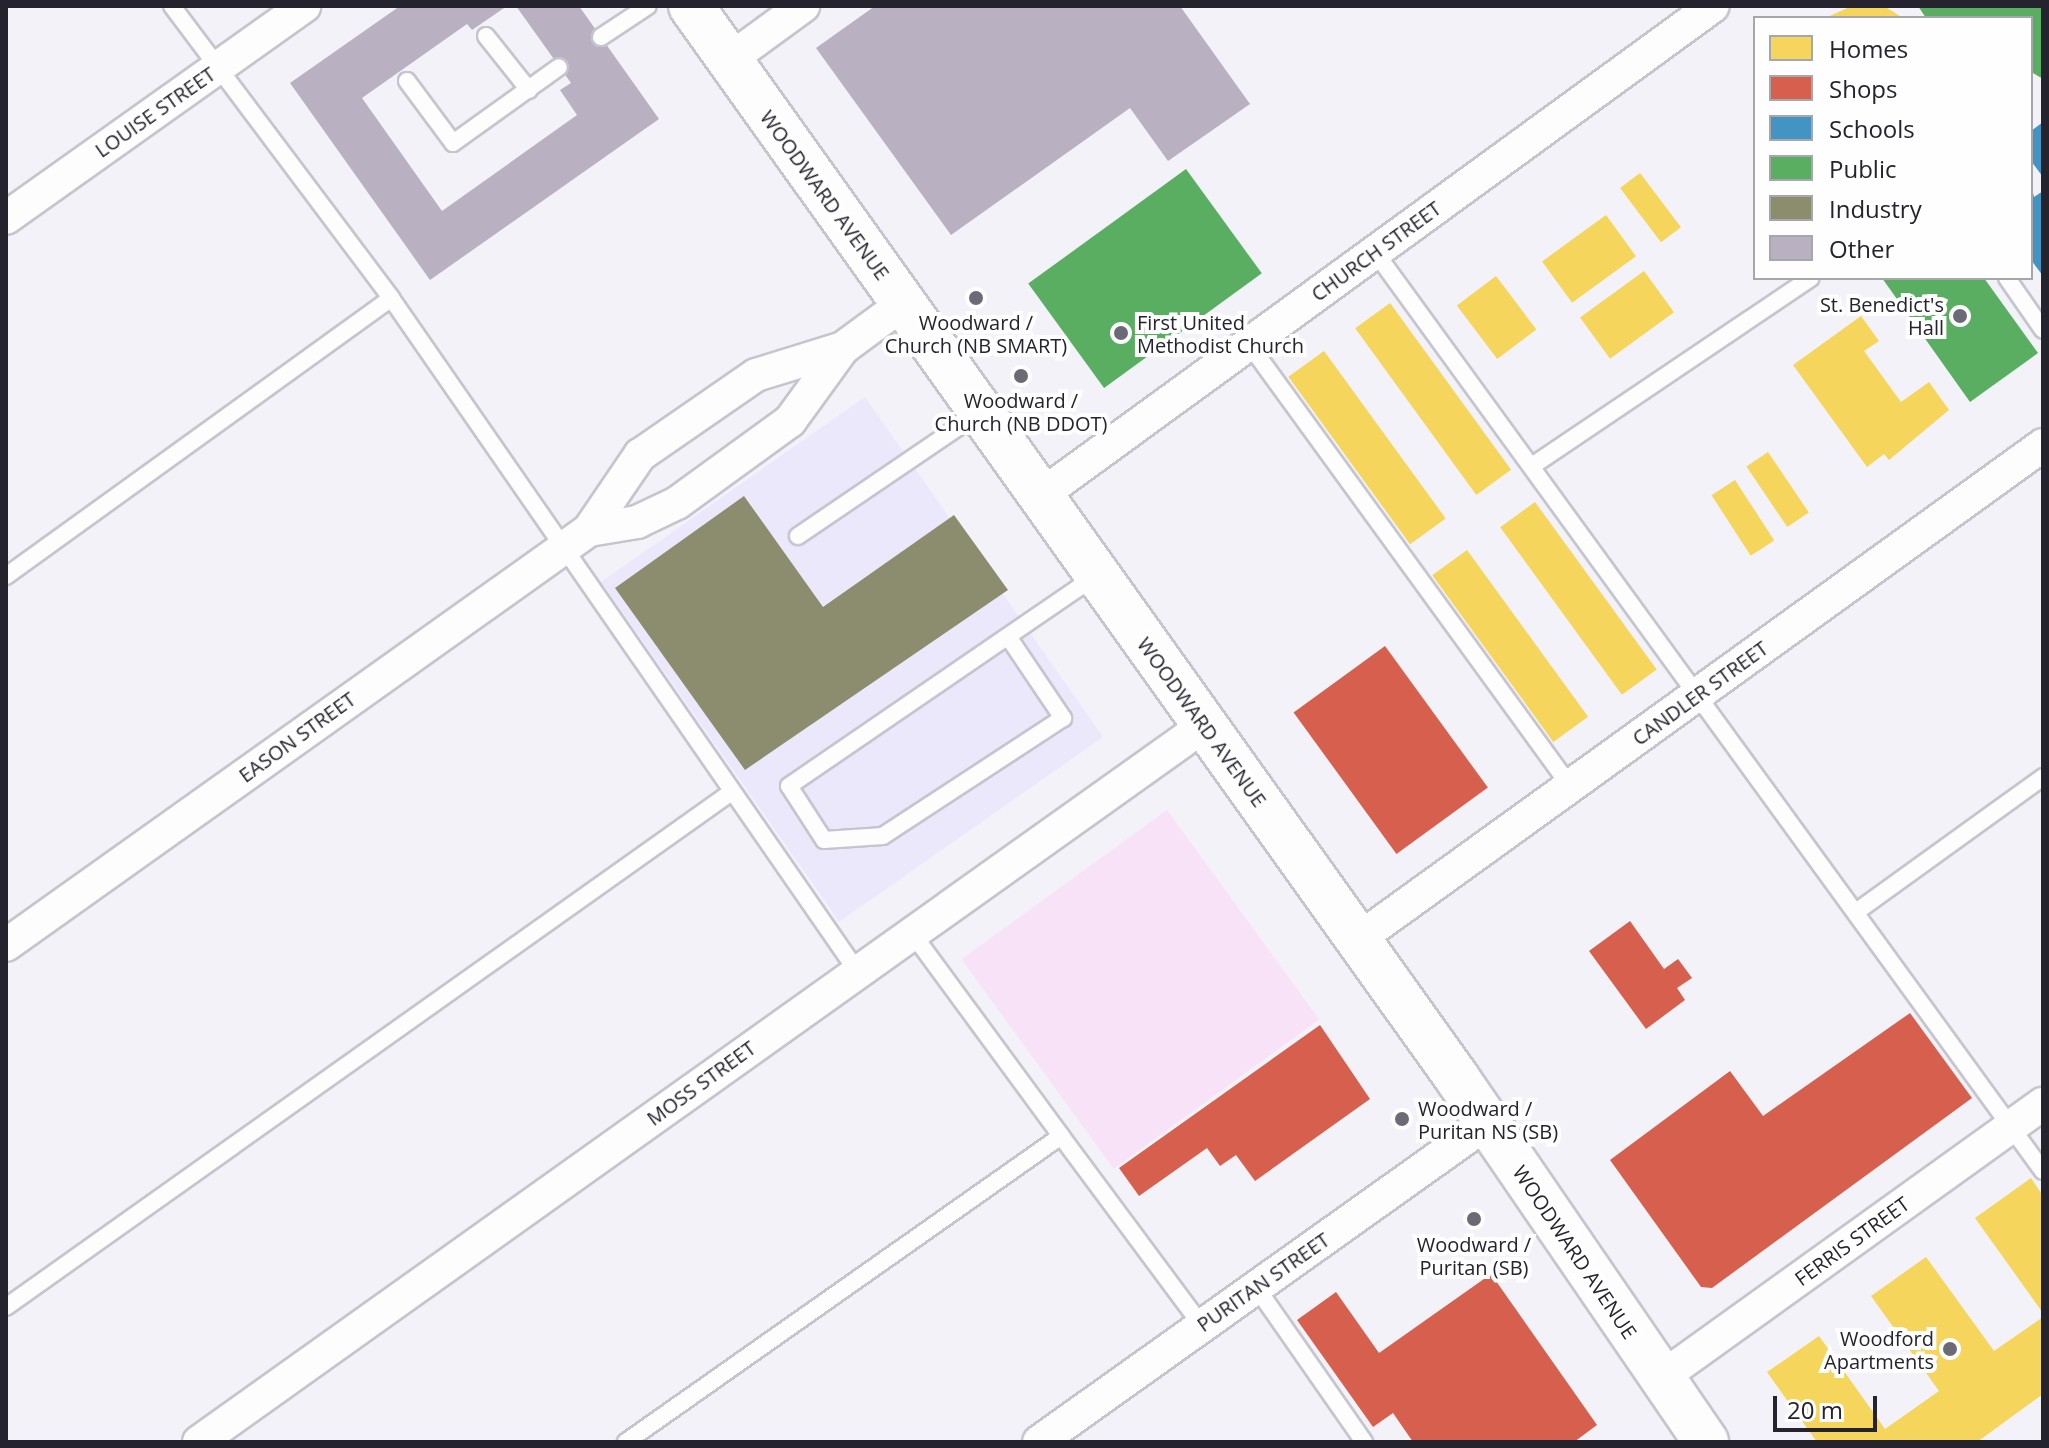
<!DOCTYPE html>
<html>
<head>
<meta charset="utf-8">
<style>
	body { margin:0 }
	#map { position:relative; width:2049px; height:1448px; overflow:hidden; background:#f3f2f8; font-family:"Open Sans",sans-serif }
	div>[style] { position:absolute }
	.built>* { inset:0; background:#ebe8fb; transform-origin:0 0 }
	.green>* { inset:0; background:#f7e2f7; transform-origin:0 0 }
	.homes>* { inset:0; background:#f6d55c; transform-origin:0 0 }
	.shops>* { inset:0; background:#d6604d; transform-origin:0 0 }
	.schools>* { inset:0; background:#4393c3 }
	.public>* { inset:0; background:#5aae61; transform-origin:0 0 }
	.industry>* { inset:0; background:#8c8c6e }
	.building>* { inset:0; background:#b9b0c1 }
	.roads { filter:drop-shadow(2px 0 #c6c5ce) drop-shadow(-2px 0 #c6c5ce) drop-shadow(0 2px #c6c5ce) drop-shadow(0 -2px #c6c5ce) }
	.service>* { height:16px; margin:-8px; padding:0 8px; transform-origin:8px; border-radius:8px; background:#fdfdfe }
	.minor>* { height:32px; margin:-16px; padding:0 16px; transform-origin:16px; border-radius:16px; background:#fdfdfe }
	.primary>* { height:44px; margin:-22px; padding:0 22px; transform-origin:22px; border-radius:22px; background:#fdfdfe }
	.dots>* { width:22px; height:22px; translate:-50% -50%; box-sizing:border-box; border:4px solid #fefefe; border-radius:50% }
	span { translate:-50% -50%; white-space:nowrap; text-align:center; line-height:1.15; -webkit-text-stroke:8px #fefefe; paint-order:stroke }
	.street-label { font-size:20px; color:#24232e }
	.poi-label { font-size:20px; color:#24232e }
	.right { translate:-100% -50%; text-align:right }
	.left { translate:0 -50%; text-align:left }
	.frame { position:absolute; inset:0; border:8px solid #24232e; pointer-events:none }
	.legend { position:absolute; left:1753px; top:16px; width:280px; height:264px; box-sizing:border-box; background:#fefefe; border:2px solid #a7a6ab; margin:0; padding:10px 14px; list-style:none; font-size:24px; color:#24232e }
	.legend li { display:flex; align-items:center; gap:16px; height:40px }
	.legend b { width:40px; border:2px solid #a7a6ab }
	.scale { position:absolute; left:1773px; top:1396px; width:104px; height:36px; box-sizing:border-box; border:4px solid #24232e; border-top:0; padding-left:10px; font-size:24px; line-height:28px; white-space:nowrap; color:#24232e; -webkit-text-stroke:6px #fefefe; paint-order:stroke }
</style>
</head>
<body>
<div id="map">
	<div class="built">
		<div style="left:865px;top:397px;width:415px;height:322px;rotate:55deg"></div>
	</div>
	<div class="green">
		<div style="left:1167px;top:810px;width:259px;height:254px;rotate:54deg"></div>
	</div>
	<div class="homes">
		<div style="clip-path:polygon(1852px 6px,1884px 6px,1903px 18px,1825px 18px)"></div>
		<div style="left:1640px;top:173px;width:68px;height:25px;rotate:53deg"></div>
		<div style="left:1606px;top:215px;width:51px;height:79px;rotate:54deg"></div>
		<div style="left:1644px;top:271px;width:51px;height:79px;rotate:54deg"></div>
		<div style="left:1496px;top:276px;width:67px;height:49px;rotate:53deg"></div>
		<div style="left:1390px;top:303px;width:206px;height:43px;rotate:54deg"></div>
		<div style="clip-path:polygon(1861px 316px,1879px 341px,1864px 351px,1901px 402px,1929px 382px,1949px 410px,1889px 460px,1884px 454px,1867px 467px,1793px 365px)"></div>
		<div style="left:1324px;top:351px;width:207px;height:44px;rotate:54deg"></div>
		<div style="left:1768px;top:452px;width:73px;height:26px;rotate:56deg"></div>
		<div style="left:1735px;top:480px;width:72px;height:28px;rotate:57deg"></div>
		<div style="left:1535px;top:502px;width:207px;height:43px;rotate:54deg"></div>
		<div style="left:1467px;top:550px;width:206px;height:43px;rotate:54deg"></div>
		<div style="clip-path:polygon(2031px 1178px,2043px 1196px,2043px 1313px,1975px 1218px)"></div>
		<div style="clip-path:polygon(1926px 1257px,1994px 1351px,2043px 1317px,2043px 1394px,1977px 1442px,1817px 1442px,1767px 1372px,1819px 1336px,1885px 1429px,1939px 1391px,1871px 1296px)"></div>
	</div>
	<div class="shops">
		<div style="left:1385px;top:646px;width:175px;height:113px;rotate:54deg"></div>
		<div style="clip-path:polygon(1630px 921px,1664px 969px,1678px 959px,1692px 978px,1677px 988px,1685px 1000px,1646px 1029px,1589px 951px)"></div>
		<div style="clip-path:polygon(1910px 1013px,1972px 1098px,1712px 1288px,1701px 1287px,1610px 1160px,1730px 1071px,1763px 1116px)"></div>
		<div style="clip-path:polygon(1320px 1025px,1370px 1099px,1255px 1181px,1236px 1155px,1220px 1166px,1207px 1148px,1139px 1196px,1119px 1168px)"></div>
		<div style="clip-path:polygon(1491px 1274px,1597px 1425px,1574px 1442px,1413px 1442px,1393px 1413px,1373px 1427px,1297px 1320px,1336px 1292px,1379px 1353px)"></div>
	</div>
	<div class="schools">
		<div style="clip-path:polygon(2043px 122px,2043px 177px,2031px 161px,2031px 131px)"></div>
		<div style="clip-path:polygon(2032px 189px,2034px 197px,2043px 191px,2043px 276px,2031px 260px)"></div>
	</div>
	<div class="public">
		<div style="clip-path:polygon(1918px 6px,2043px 6px,2043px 79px,2031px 72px,2031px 18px,1926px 18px)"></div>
		<div style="left:1186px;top:169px;width:129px;height:195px;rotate:54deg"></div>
		<div style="clip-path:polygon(1882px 278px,1984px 278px,2038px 353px,1970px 402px)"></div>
	</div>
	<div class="industry">
		<div style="clip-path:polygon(744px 496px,823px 607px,954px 515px,1008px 590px,745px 770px,615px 588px)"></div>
	</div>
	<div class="building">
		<div style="clip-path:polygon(400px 6px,507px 6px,472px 30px,467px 24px,362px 98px,442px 211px,577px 115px,560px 90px,571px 83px,516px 6px,579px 6px,659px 119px,430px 280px,290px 83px)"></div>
		<div style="clip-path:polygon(875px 6px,1180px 6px,1250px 104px,1168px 161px,1130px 108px,951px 235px,816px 48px)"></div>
	</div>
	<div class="roads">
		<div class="service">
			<div style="left:172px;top:6px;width:365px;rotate:53.1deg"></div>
			<div style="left:486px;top:36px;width:69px;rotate:51.5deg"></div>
			<div style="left:601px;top:37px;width:56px;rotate:-33.4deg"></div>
			<div style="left:407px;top:81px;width:77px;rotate:53.4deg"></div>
			<div style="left:453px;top:143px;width:130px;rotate:-35.6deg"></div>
			<div style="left:1375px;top:252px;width:1136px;rotate:53.99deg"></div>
			<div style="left:2007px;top:278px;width:63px;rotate:55.3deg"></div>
			<div style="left:1249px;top:344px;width:546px;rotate:54.01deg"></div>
			<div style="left:1532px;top:466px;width:336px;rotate:-34deg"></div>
			<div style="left:798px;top:536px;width:219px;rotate:-34.2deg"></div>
			<div style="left:6px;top:576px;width:475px;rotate:-35.8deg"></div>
			<div style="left:391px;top:298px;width:819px;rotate:55.3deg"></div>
			<div style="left:1009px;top:638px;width:97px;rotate:56deg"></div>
			<div style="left:1063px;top:718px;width:215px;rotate:146.8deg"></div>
			<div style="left:883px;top:836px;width:59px;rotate:176.1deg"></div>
			<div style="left:824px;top:840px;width:64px;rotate:-122.9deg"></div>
			<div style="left:789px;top:786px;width:372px;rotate:-34.4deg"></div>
			<div style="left:1856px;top:912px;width:231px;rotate:-35.8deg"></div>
			<div style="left:912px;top:933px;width:252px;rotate:53.7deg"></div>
			<div style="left:1256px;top:1287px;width:189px;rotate:55.1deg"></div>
			<div style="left:6px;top:1307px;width:888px;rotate:-35.37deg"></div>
			<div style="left:626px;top:1442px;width:532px;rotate:-35.12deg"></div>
			<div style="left:1061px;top:1136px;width:237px;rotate:53.4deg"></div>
		</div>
		<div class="minor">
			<div style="left:729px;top:60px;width:92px;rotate:-36.1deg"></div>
			<div style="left:6px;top:218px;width:366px;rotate:-35.4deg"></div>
			<div style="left:1040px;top:496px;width:832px;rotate:-36.06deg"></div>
			<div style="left:589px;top:530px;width:91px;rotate:-55.8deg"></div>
			<div style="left:640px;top:455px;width:141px;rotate:-34.6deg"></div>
			<div style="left:756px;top:375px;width:91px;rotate:-17.2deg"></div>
			<div style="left:1357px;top:940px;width:846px;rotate:-35.81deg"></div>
			<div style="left:6px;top:945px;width:716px;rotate:-35.44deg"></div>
			<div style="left:589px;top:530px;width:49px;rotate:-9.5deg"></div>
			<div style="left:637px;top:522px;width:44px;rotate:-25.4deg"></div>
			<div style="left:677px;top:503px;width:140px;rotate:-36deg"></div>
			<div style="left:790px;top:421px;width:90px;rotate:-54deg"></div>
			<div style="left:843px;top:348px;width:74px;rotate:-36.3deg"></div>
			<div style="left:1661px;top:1378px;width:470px;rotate:-35.7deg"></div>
			<div style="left:199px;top:1442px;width:1235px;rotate:-35.48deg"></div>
			<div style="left:1039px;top:1442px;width:550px;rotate:-35.45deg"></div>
		</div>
		<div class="primary">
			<div style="left:691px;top:6px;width:1318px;rotate:54.45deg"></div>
			<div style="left:1457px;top:1078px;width:441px;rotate:55.6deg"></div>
		</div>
	</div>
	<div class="dots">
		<div style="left:976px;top:298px;background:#6c6b75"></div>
		<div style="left:1960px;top:316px;background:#6c6b75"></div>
		<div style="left:1121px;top:333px;background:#6c6b75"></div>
		<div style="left:1021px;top:376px;background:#6c6b75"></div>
		<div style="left:1402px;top:1119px;background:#6c6b75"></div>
		<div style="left:1474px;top:1219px;background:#6c6b75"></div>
		<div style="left:1950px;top:1349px;background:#6c6b75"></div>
	</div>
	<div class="street-label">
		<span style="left:155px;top:112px;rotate:-35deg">LOUISE STREET</span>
		<span style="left:825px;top:195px;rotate:54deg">WOODWARD AVENUE</span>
		<span style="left:1376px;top:251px;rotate:-36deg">CHURCH STREET</span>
		<span style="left:1700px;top:693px;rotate:-36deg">CANDLER STREET</span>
		<span style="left:1202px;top:722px;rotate:54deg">WOODWARD AVENUE</span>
		<span style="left:297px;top:737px;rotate:-36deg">EASON STREET</span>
		<span style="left:701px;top:1083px;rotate:-36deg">MOSS STREET</span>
		<span style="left:1852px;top:1241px;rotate:-36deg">FERRIS STREET</span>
		<span style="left:1575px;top:1252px;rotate:56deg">WOODWARD AVENUE</span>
		<span style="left:1263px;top:1282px;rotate:-35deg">PURITAN STREET</span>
	</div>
	<div class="poi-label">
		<span class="right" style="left:1944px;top:316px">St. Benedict's<br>Hall</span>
		<span style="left:976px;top:334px">Woodward /<br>Church (NB SMART)</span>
		<span class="left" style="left:1137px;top:334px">First United<br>Methodist Church</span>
		<span style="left:1021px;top:412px">Woodward /<br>Church (NB DDOT)</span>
		<span class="left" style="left:1418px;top:1120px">Woodward /<br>Puritan NS (SB)</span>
		<span style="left:1474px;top:1256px">Woodward /<br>Puritan (SB)</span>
		<span class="right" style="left:1934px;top:1350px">Woodford<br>Apartments</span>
	</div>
	<div class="frame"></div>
	<ul class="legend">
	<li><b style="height:22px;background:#f6d55c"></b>Homes</li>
	<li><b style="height:22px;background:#d6604d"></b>Shops</li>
	<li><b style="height:22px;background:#4393c3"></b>Schools</li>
	<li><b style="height:22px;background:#5aae61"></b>Public</li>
	<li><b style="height:22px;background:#8c8c6e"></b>Industry</li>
	<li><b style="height:22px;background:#b9b0c1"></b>Other</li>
	</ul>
	<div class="scale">20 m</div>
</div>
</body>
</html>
